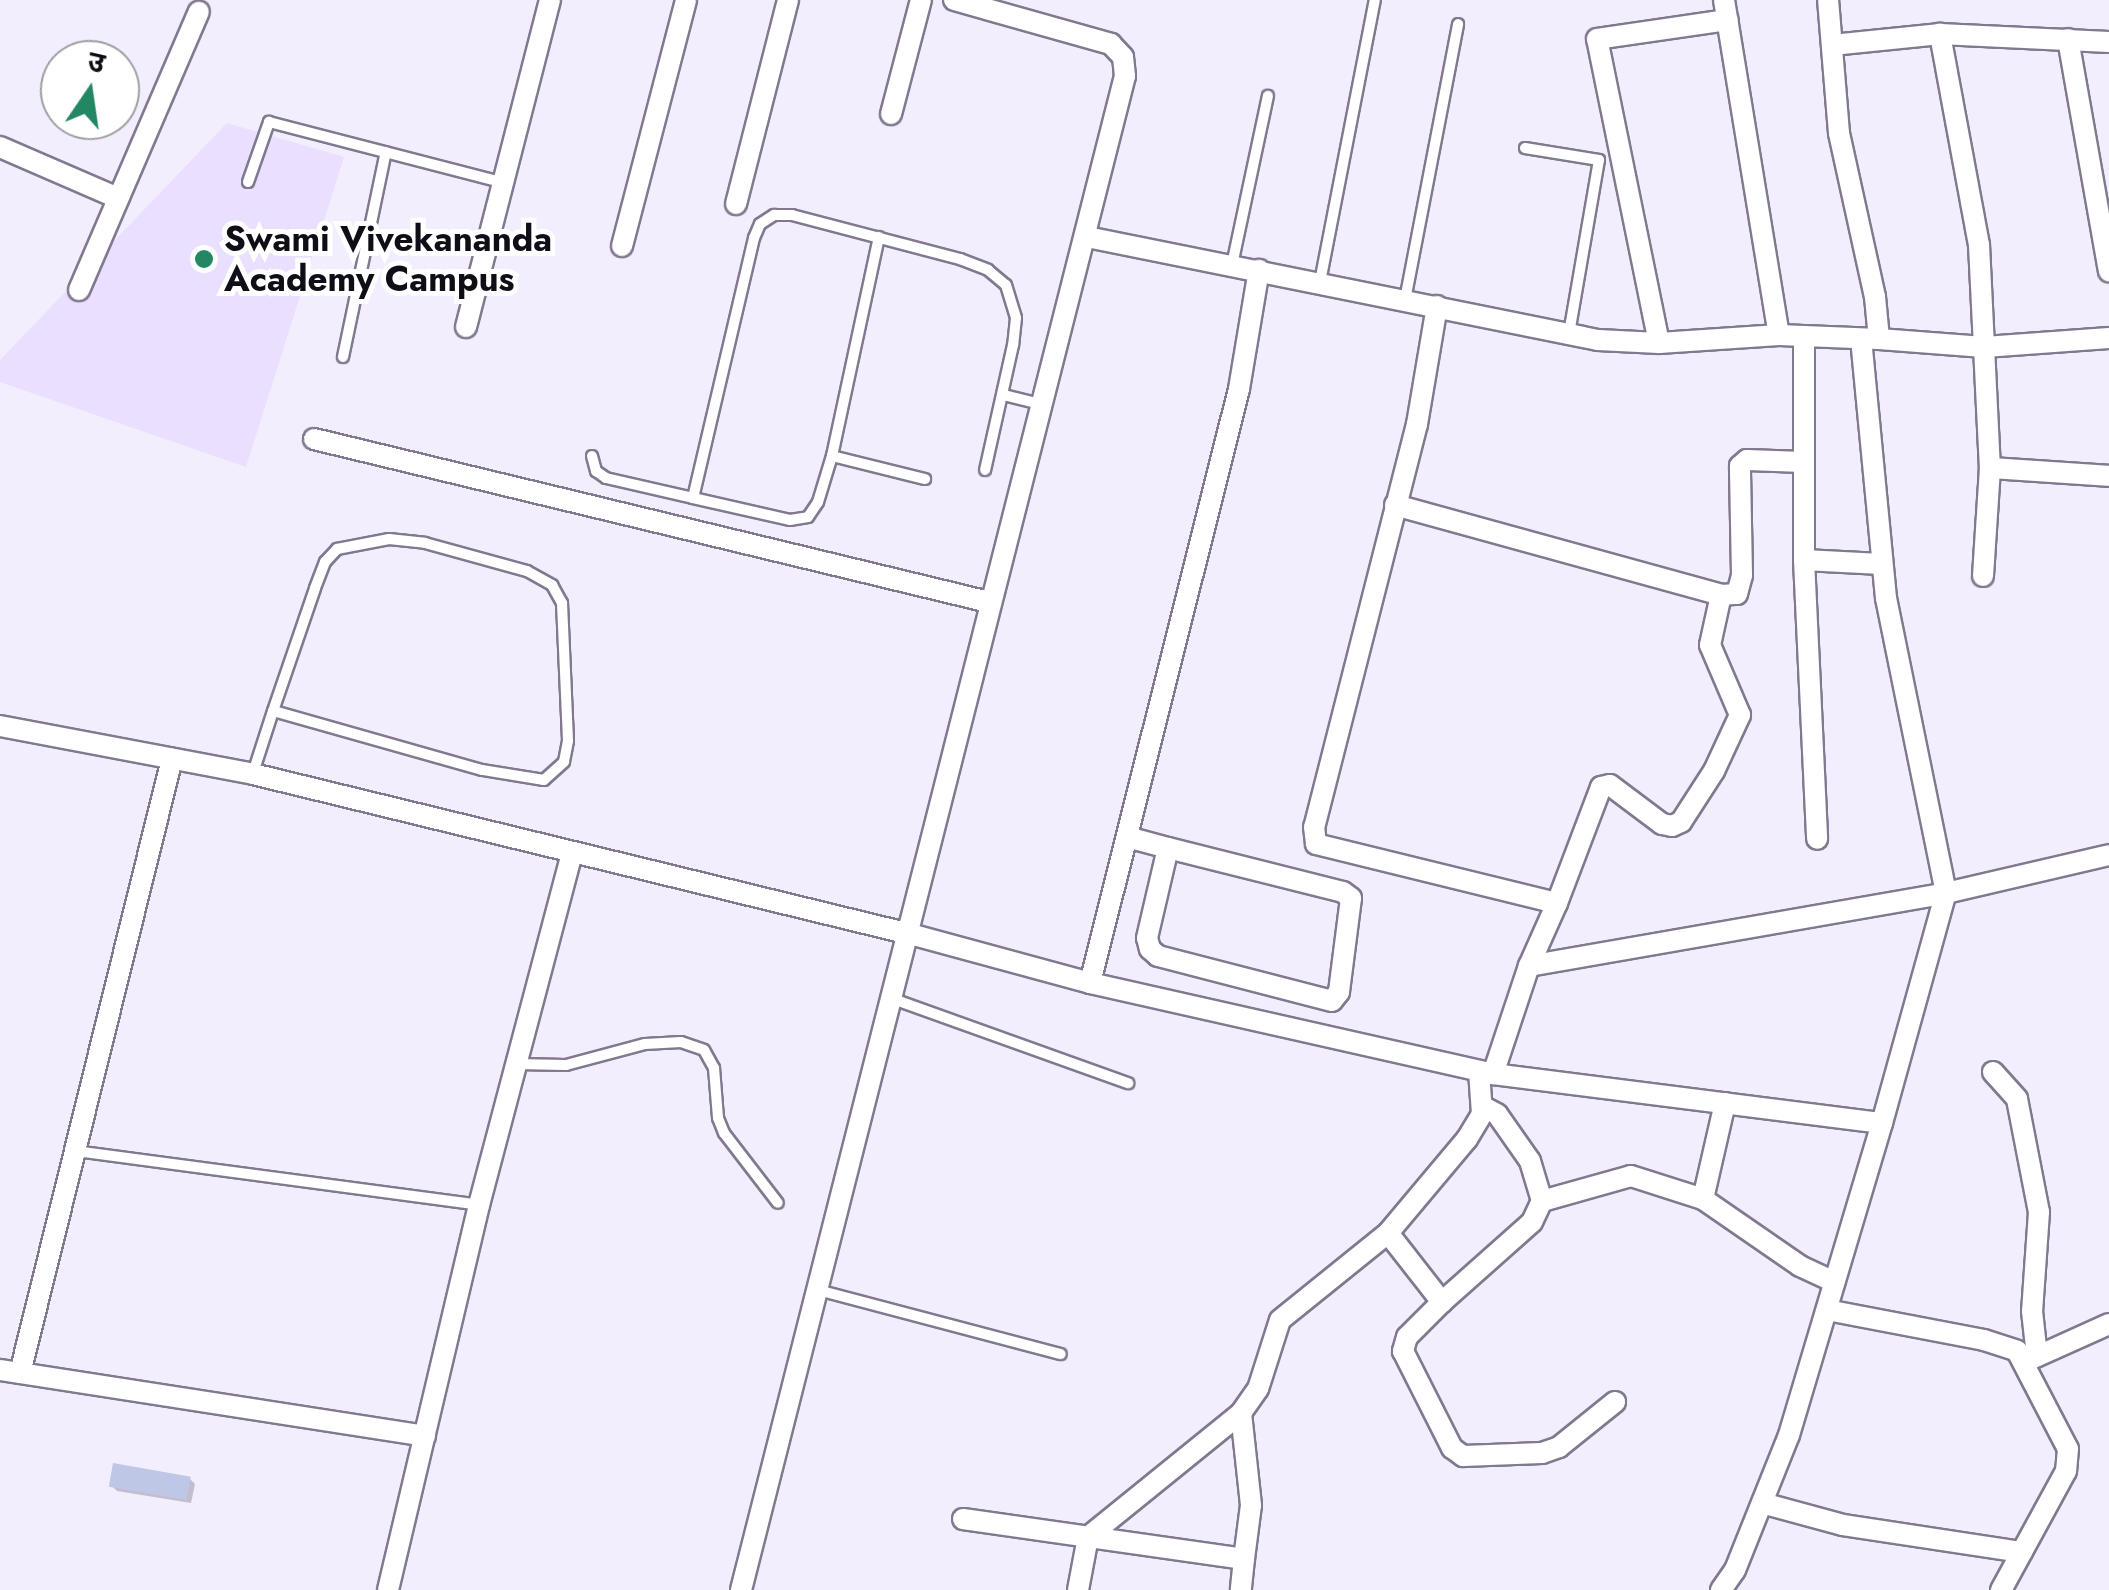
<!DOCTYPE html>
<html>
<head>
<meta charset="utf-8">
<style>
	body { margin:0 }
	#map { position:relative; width:2109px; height:1590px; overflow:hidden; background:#f3eefd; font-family:Jost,"Noto Sans Devanagari",sans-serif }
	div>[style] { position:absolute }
	.built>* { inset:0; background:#eadfff }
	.shadow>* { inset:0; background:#0003 }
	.building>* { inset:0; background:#bec7e6; transform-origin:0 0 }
	.roads { filter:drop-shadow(2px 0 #81798f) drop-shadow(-2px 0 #81798f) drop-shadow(0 2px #81798f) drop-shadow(0 -2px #81798f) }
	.service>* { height:10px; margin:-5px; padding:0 5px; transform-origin:5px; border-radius:5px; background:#fff }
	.minor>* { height:20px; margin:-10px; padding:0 10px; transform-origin:10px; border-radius:10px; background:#fff }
	.dots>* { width:28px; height:28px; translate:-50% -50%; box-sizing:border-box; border:5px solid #fff; border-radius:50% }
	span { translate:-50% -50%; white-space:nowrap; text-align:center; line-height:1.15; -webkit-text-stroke:10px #fff; paint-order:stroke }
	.poi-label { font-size:35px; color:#0f0d15; font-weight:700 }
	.left { translate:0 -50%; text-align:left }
	.north { position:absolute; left:40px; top:40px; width:100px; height:100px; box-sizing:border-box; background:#fff; border:2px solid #9f9ea1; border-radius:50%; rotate:13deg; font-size:28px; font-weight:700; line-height:40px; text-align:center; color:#0f0d15 }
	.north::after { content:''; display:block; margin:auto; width:35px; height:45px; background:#228762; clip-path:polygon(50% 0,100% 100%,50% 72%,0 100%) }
</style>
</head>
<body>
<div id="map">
	<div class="built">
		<div style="clip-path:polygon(227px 123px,344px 157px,246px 467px,0 382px,0 360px)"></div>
	</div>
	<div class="shadow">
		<div style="clip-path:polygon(190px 1479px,195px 1484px,191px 1503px,117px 1491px,112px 1486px)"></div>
	</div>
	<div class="building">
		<div style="left:113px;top:1463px;width:79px;height:24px;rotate:10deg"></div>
	</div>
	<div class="roads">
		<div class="service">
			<div style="left:1525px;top:148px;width:75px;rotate:9.2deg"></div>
			<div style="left:1599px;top:160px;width:176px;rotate:99.8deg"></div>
			<div style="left:248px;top:182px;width:64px;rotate:-70.7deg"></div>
			<div style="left:269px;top:122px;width:240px;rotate:14.5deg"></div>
			<div style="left:1232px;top:265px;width:173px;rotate:-78deg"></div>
			<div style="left:1320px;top:282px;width:287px;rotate:-79deg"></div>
			<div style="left:1405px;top:300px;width:281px;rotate:-79.1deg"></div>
			<div style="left:343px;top:357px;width:209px;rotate:-78.2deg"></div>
			<div style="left:1004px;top:395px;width:38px;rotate:14deg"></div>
			<div style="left:592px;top:456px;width:16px;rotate:75deg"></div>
			<div style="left:596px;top:471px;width:12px;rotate:35deg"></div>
			<div style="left:606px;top:478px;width:89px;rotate:12.9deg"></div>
			<div style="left:693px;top:498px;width:267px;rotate:-76.8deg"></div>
			<div style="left:754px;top:238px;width:15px;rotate:-67deg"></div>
			<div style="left:760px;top:224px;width:17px;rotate:-33deg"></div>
			<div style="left:774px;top:215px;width:18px"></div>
			<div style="left:792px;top:215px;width:174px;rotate:14.7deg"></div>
			<div style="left:960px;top:259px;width:30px;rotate:21deg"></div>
			<div style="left:988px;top:270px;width:23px;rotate:40deg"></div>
			<div style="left:1006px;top:285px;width:34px;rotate:73deg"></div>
			<div style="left:1016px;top:318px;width:27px;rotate:96deg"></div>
			<div style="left:1013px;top:345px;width:128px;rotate:102.6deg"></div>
			<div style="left:832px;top:456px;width:96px;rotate:13.9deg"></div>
			<div style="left:693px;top:498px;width:99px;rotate:12.8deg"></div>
			<div style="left:790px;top:520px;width:18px;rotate:-9deg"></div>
			<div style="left:808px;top:517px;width:18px;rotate:-56deg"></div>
			<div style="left:818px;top:502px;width:48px;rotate:-73.1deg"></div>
			<div style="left:832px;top:456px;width:224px;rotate:-77.9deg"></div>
			<div style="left:253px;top:773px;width:65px;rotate:-72.1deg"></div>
			<div style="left:273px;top:711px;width:130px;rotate:-71.1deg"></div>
			<div style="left:315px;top:588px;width:28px;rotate:-69deg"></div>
			<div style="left:325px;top:562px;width:18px;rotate:-47deg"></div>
			<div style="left:337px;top:549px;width:53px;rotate:-10.9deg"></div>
			<div style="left:389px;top:539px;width:36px;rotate:6deg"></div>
			<div style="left:425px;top:543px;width:106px;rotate:15.4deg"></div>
			<div style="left:527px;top:571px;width:29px;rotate:29deg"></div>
			<div style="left:552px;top:585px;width:21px;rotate:61deg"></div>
			<div style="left:562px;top:603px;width:138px;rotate:87.5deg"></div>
			<div style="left:568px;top:741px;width:21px;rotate:101deg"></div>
			<div style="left:564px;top:762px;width:27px;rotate:138deg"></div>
			<div style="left:544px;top:780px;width:63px;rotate:-170.8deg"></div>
			<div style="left:482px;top:770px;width:217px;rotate:-164.2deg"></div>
			<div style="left:893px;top:999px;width:250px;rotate:19.7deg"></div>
			<div style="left:517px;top:1064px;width:49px;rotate:1.2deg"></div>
			<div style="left:566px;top:1065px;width:82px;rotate:-14.9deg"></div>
			<div style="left:645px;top:1044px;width:36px;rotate:-3deg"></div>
			<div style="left:681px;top:1042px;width:24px;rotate:19deg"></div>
			<div style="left:704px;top:1050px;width:21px;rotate:61deg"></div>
			<div style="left:714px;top:1068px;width:50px;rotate:85.4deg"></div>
			<div style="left:718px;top:1118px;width:16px;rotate:68deg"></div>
			<div style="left:724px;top:1133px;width:88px;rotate:52.4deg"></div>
			<div style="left:76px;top:1151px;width:407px;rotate:7.6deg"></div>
			<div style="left:818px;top:1290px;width:251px;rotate:14.8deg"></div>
		</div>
		<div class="minor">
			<div style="left:1724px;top:0;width:339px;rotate:80.7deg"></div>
			<div style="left:2068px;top:39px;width:236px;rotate:80deg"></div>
			<div style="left:1832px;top:45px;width:109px;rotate:-5.8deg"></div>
			<div style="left:1940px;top:34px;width:169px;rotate:2.7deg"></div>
			<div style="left:891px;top:114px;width:118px;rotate:-75.3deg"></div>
			<div style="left:0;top:147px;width:129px;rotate:23.4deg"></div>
			<div style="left:736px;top:204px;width:211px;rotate:-75.7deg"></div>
			<div style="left:1087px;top:237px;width:521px;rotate:11.4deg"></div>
			<div style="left:1598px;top:340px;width:61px;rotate:2.8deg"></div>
			<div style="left:1659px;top:343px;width:120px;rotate:-3.8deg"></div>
			<div style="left:1779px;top:335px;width:100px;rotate:2.3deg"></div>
			<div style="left:1879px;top:339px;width:42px;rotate:-95.4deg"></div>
			<div style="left:1875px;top:297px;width:168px;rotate:-102.4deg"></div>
			<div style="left:1839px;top:133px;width:133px;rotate:-94.7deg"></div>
			<div style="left:622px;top:246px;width:254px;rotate:-75.4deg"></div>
			<div style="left:79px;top:290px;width:303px;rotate:-66.7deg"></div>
			<div style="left:1437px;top:306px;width:120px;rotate:99.6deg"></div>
			<div style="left:1417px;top:424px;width:416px;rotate:104.3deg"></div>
			<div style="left:1314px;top:827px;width:17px;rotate:83deg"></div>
			<div style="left:1316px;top:844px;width:248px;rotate:13.8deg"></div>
			<div style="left:1557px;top:903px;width:69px;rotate:114deg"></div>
			<div style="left:466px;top:327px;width:338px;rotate:-75.6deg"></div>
			<div style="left:1804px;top:336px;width:224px;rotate:90deg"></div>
			<div style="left:1804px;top:560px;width:279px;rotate:87.3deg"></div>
			<div style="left:2109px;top:338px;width:125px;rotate:175.9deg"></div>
			<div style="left:1984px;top:347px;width:121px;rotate:87.2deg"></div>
			<div style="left:1990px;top:468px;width:119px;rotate:3.8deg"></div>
			<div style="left:1879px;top:339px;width:105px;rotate:4.4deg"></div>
			<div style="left:1984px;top:347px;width:102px;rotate:-92.8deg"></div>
			<div style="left:1979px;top:245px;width:215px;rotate:-100.5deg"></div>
			<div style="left:1659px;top:343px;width:310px;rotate:-101.5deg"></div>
			<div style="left:1597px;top:39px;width:132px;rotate:-8.3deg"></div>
			<div style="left:314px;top:439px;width:694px;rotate:13.58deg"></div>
			<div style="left:1395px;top:505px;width:338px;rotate:15.4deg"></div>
			<div style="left:1721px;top:595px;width:16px;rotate:-4deg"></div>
			<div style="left:1737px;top:594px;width:20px;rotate:-75deg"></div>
			<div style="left:1742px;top:575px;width:109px;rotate:-91.1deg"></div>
			<div style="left:1740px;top:466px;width:9px;rotate:-41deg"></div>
			<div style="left:1747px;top:460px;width:56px;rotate:2deg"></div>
			<div style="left:1804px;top:560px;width:77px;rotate:3deg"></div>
			<div style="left:1983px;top:576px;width:108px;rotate:-86.3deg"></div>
			<div style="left:0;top:726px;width:258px;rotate:10.7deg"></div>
			<div style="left:253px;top:774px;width:676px;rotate:13.69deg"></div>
			<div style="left:910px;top:934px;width:187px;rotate:15.2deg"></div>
			<div style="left:1090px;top:983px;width:413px;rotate:12.7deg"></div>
			<div style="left:1493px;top:1074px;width:392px;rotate:7.2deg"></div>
			<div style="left:1882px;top:1123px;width:239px;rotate:-74.5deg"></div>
			<div style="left:1946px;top:893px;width:301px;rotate:-101.5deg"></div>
			<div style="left:1886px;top:598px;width:260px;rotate:-95.5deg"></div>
			<div style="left:1127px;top:837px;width:42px;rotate:15deg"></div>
			<div style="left:1168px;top:848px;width:180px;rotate:14.1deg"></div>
			<div style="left:1343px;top:892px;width:10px;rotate:37deg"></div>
			<div style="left:1351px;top:898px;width:95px;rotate:97.3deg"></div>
			<div style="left:1339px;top:992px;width:11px;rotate:128deg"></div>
			<div style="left:1332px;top:1001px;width:180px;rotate:-165.5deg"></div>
			<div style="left:1158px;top:956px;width:11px;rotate:-139deg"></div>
			<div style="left:1150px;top:949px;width:11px;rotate:-105deg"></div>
			<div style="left:1147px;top:938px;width:92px;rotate:-76.9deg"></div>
			<div style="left:1557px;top:903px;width:124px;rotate:-69.2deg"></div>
			<div style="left:1601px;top:787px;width:9px;rotate:-13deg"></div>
			<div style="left:1610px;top:785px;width:65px;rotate:36.9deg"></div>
			<div style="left:1662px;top:824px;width:10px;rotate:11deg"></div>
			<div style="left:1672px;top:826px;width:10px;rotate:-24deg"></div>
			<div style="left:1681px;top:822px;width:61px;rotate:-57.1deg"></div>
			<div style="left:1714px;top:771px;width:62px;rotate:-65.1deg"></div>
			<div style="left:1740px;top:715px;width:76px;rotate:-113.2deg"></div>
			<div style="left:1710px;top:645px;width:51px;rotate:-77.6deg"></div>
			<div style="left:1090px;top:983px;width:612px;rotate:-75.92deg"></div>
			<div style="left:1239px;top:389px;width:121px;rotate:-80.5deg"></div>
			<div style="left:1993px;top:1072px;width:36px;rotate:48deg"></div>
			<div style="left:2017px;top:1099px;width:115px;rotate:79deg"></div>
			<div style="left:2039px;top:1212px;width:99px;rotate:94deg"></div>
			<div style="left:2032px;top:1311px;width:45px;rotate:83.7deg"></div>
			<div style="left:1493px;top:1074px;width:114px;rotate:-71.6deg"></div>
			<div style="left:1529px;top:966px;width:423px;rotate:-9.9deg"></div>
			<div style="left:1946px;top:893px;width:167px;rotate:-13.1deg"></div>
			<div style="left:1725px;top:1103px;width:98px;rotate:102.9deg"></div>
			<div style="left:1703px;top:1199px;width:118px;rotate:34.6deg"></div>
			<div style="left:1800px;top:1266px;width:38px;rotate:25deg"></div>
			<div style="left:1542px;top:1201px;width:92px;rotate:-15.7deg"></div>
			<div style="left:1631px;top:1176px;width:76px;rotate:17.7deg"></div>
			<div style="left:1388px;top:1233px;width:88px;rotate:52deg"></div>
			<div style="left:1442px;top:1302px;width:49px;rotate:135deg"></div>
			<div style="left:1407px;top:1337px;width:15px;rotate:106deg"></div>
			<div style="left:1403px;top:1351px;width:109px;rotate:63.2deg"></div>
			<div style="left:1452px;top:1448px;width:14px;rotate:36deg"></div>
			<div style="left:1463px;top:1456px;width:79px;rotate:-2.2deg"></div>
			<div style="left:1542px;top:1453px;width:18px;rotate:-19deg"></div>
			<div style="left:1559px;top:1447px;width:72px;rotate:-38.8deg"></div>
			<div style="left:1442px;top:1302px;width:120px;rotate:-41.6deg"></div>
			<div style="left:1532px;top:1222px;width:23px;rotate:-65deg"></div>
			<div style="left:1542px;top:1201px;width:42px;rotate:-106.7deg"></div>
			<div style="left:1530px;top:1161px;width:57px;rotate:-125.1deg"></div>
			<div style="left:1497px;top:1114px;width:17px;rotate:-152deg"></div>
			<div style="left:1827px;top:1310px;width:160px;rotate:10.8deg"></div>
			<div style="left:1984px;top:1340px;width:35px;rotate:18deg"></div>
			<div style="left:2017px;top:1351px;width:110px;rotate:62.5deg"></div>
			<div style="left:2068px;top:1449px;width:22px;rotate:95deg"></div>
			<div style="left:2066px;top:1471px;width:136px;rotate:118.6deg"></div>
			<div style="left:2029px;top:1360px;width:88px;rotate:-24.2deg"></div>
			<div style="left:0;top:1370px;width:430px;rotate:8.8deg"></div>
			<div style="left:20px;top:1373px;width:633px;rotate:-76.1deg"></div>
			<div style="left:1241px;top:1413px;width:93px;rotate:83.8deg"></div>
			<div style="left:1251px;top:1505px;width:54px;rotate:97.4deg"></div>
			<div style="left:1762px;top:1503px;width:84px;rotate:15.2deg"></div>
			<div style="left:1843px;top:1525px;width:181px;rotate:8.6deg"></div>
			<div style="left:963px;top:1519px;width:284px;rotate:8.1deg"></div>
			<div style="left:1244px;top:1559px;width:31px;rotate:96deg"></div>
			<div style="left:388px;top:1590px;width:396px;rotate:-76.7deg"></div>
			<div style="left:479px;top:1205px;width:365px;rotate:-75.2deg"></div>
			<div style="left:741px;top:1590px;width:1562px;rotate:-75.77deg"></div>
			<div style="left:1125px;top:76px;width:19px;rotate:-96deg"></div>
			<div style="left:1123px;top:57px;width:18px;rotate:-133deg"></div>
			<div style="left:1111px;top:44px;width:163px;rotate:-164.3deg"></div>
			<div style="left:1078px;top:1590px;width:54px;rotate:-79.3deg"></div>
			<div style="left:1088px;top:1537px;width:197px;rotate:-39deg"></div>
			<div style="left:1241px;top:1413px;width:29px;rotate:-55deg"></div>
			<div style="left:1258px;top:1389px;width:72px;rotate:-72.3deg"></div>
			<div style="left:1280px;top:1320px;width:139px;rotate:-38.9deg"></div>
			<div style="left:1388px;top:1233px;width:123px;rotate:-50deg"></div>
			<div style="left:1467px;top:1139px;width:29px;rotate:-59deg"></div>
			<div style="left:1482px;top:1114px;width:43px;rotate:-94deg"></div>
			<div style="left:1721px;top:1590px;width:24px;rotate:-55deg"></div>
			<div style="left:1735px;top:1570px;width:145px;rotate:-68.2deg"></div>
			<div style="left:1789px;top:1435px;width:326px;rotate:-73.4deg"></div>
		</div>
	</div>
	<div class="dots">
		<div style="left:204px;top:259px;background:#228762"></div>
	</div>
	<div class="poi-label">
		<span class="left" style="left:224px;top:259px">Swami Vivekananda<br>Academy Campus</span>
	</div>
	<div class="north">उ</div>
</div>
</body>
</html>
